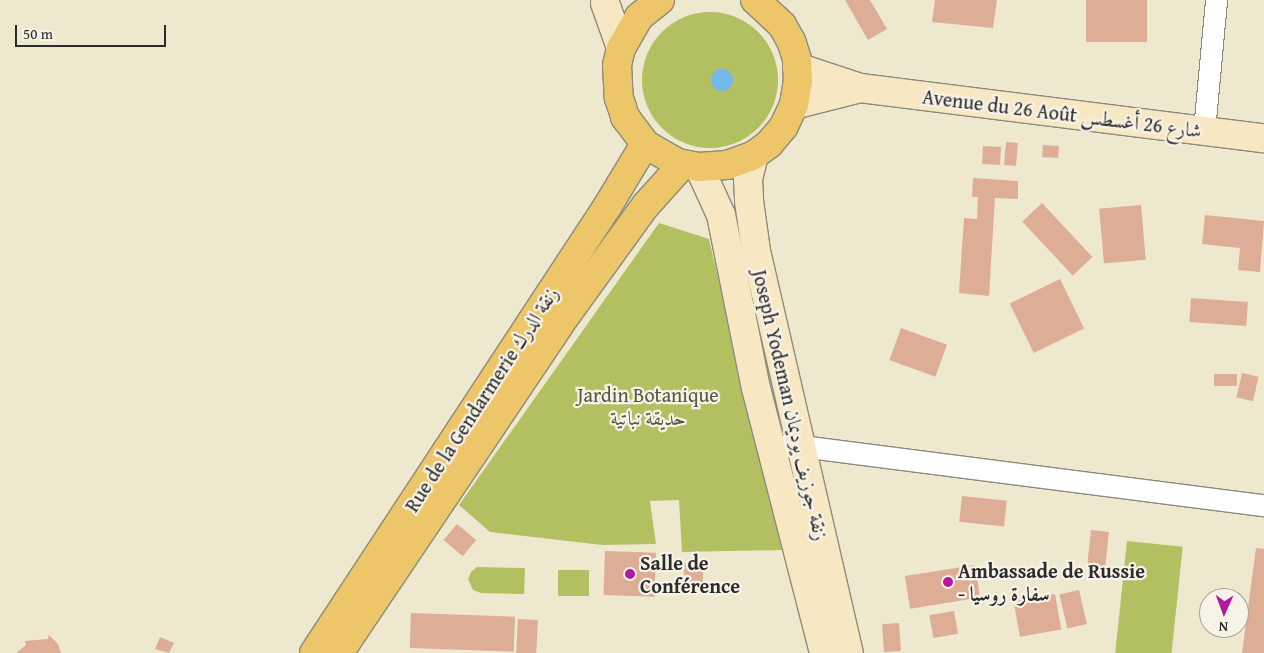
<!DOCTYPE html>
<html>
<head>
<meta charset="utf-8">
<style>
	body { margin:0 }
	#map { position:relative; width:1264px; height:653px; overflow:hidden; background:#ede8ce; font-family:"Gentium Book Plus",Amiri,serif }
	div>[style] { position:absolute }
	.green>* { inset:0; background:#b3c062; transform-origin:0 0 }
	.round { border-radius:50% }
	.water>* { inset:0; background:#73b8ea }
	.building>* { inset:0; background:#ddad96; transform-origin:0 0 }
	.roads { filter:drop-shadow(1px 0 #8c8a7c) drop-shadow(-1px 0 #8c8a7c) drop-shadow(0 1px #8c8a7c) drop-shadow(0 -1px #8c8a7c) }
	.street>* { height:21px; margin:-10.5px; padding:0 10.5px; transform-origin:10.5px; border-radius:10.5px; background:#fff }
	.secondary>* { height:28px; margin:-14px; padding:0 14px; transform-origin:14px; border-radius:14px; background:#f7e8c3 }
	.primary>* { height:28px; margin:-14px; padding:0 14px; transform-origin:14px; border-radius:14px; background:#ecc669 }
	.dots>* { width:14px; height:14px; translate:-50% -50%; box-sizing:border-box; border:2px solid #f7f3e8; border-radius:50% }
	span { translate:-50% -50%; white-space:nowrap; text-align:center; line-height:1.15; -webkit-text-stroke:4.5px #f7f3e8; paint-order:stroke }
	.street-label { font-size:20px; color:#2b2b2b }
	.park-label { font-size:20px; color:#54583c }
	.poi-label { font-size:20px; color:#2b2b2b; font-weight:700 }
	.left { translate:0 -50%; text-align:left }
	.north { position:absolute; left:1199px; top:588px; width:50px; height:50px; box-sizing:border-box; background:#f7f3e8; border:1px solid #a5a39c; border-radius:50%; rotate:182deg; font-size:14px; font-weight:700; line-height:20px; text-align:center; color:#2b2b2b }
	.north::after { content:''; display:block; margin:auto; width:18px; height:22px; background:#b5179e; clip-path:polygon(50% 0,100% 100%,50% 72%,0 100%) }
	.scale { position:absolute; left:15px; top:25px; width:151px; height:22px; box-sizing:border-box; border:2px solid #2b2b2b; border-top:0; padding-left:6px; font-size:15px; line-height:18px; white-space:nowrap; color:#2b2b2b; -webkit-text-stroke:4px #f7f3e8; paint-order:stroke }
</style>
</head>
<body>
<div id="map">
	<div class="green">
		<div class="round" style="left:642px;top:12px;width:136px;height:136px"></div>
		<div style="clip-path:polygon(659px 223px,709px 239px,782px 550px,682px 552px,679px 500px,650px 501px,656px 544px,602px 545px,490px 532px,459px 505px)"></div>
		<div style="left:1127px;top:541px;width:56px;height:113px;rotate:6deg"></div>
		<div style="clip-path:polygon(477px 567px,525px 568px,524px 594px,481px 593px,473px 590px,468px 579px,471px 572px)"></div>
		<div style="left:558px;top:570px;width:31px;height:26px"></div>
	</div>
	<div class="water">
		<div class="round" style="left:711px;top:69px;width:22px;height:22px"></div>
	</div>
	<div class="building">
		<div style="clip-path:polygon(845px 0,870px 0,887px 29px,868px 40px)"></div>
		<div style="clip-path:polygon(935px 0,997px 0,993px 28px,932px 22px)"></div>
		<div style="left:1086px;top:0;width:61px;height:42px"></div>
		<div style="left:1006px;top:142px;width:12px;height:23px;rotate:5deg"></div>
		<div style="left:1043px;top:145px;width:16px;height:12px;rotate:4deg"></div>
		<div style="left:983px;top:146px;width:18px;height:18px;rotate:3deg"></div>
		<div style="clip-path:polygon(973px 178px,1018px 181px,1018px 199px,995px 198px,989px 296px,959px 293px,964px 218px,977px 219px,978px 197px,972px 197px)"></div>
		<div style="left:1042px;top:203px;width:74px;height:27px;rotate:47deg"></div>
		<div style="left:1141px;top:205px;width:55px;height:42px;rotate:85deg"></div>
		<div style="clip-path:polygon(1205px 215px,1264px 221px,1260px 272px,1238px 270px,1240px 248px,1202px 244px)"></div>
		<div style="left:1060px;top:279px;width:55px;height:56px;rotate:64deg"></div>
		<div style="left:1191px;top:298px;width:57px;height:24px;rotate:4deg"></div>
		<div style="left:901px;top:328px;width:49px;height:34px;rotate:20deg"></div>
		<div style="left:1242px;top:373px;width:17px;height:25px;rotate:13deg"></div>
		<div style="left:1214px;top:374px;width:23px;height:12px"></div>
		<div style="left:962px;top:496px;width:45px;height:26px;rotate:6deg"></div>
		<div style="left:457px;top:524px;width:25px;height:21px;rotate:40deg"></div>
		<div style="left:1091px;top:530px;width:18px;height:35px;rotate:6deg"></div>
		<div style="clip-path:polygon(1256px 548px,1264px 549px,1264px 653px,1242px 653px)"></div>
		<div style="left:605px;top:551px;width:51px;height:44px;rotate:2deg"></div>
		<div style="left:684px;top:563px;width:19px;height:27px"></div>
		<div style="left:975px;top:565px;width:33px;height:71px;rotate:81deg"></div>
		<div style="left:1079px;top:590px;width:35px;height:20px;rotate:77deg"></div>
		<div style="left:1055px;top:594px;width:36px;height:42px;rotate:80deg"></div>
		<div style="left:954px;top:611px;width:23px;height:25px;rotate:80deg"></div>
		<div style="left:411px;top:613px;width:104px;height:35px;rotate:2deg"></div>
		<div style="left:518px;top:619px;width:20px;height:34px;rotate:3deg"></div>
		<div style="left:899px;top:623px;width:28px;height:17px;rotate:86deg"></div>
		<div style="clip-path:polygon(49px 635px,58px 644px,61px 653px,16px 653px,26px 645px,25px 641px,48px 639px)"></div>
		<div style="clip-path:polygon(160px 637px,174px 643px,169px 653px,155px 649px)"></div>
	</div>
	<div class="roads">
		<div class="street">
			<div style="left:1204px;top:130px;width:131px;rotate:-84.7deg"></div>
			<div style="left:773px;top:446px;width:28px"></div>
			<div style="left:801px;top:446px;width:467px;rotate:7.3deg"></div>
		</div>
		<div class="secondary">
			<div style="left:605px;top:3px;width:48px;rotate:70.4deg"></div>
			<div style="left:797px;top:67px;width:66px;rotate:18.4deg"></div>
			<div style="left:860px;top:88px;width:407px;rotate:7.1deg"></div>
			<div style="left:794px;top:105px;width:68px;rotate:-14.4deg"></div>
			<div style="left:754px;top:155px;width:25px;rotate:104deg"></div>
			<div style="left:748px;top:179px;width:22px;rotate:87deg"></div>
			<div style="left:749px;top:201px;width:50px;rotate:82deg"></div>
			<div style="left:756px;top:251px;width:413px;rotate:77deg"></div>
			<div style="left:699px;top:167px;width:53px;rotate:65.4deg"></div>
			<div style="left:721px;top:215px;width:177px;rotate:78.6deg"></div>
			<div style="left:756px;top:388px;width:274px;rotate:75.6deg"></div>
		</div>
		<div class="primary">
			<div style="left:660px;top:0;width:27px;rotate:141deg"></div>
			<div style="left:639px;top:17px;width:36px;rotate:120deg"></div>
			<div style="left:621px;top:48px;width:17px;rotate:103deg"></div>
			<div style="left:617px;top:65px;width:33px;rotate:87deg"></div>
			<div style="left:619px;top:98px;width:20px;rotate:72deg"></div>
			<div style="left:625px;top:117px;width:34px;rotate:53deg"></div>
			<div style="left:645px;top:144px;width:38px;rotate:30deg"></div>
			<div style="left:678px;top:163px;width:21px;rotate:11deg"></div>
			<div style="left:699px;top:167px;width:28px;rotate:-4deg"></div>
			<div style="left:727px;top:165px;width:29px;rotate:-20deg"></div>
			<div style="left:754px;top:155px;width:19px;rotate:-36deg"></div>
			<div style="left:769px;top:144px;width:23px;rotate:-50deg"></div>
			<div style="left:784px;top:126px;width:23px;rotate:-65deg"></div>
			<div style="left:794px;top:105px;width:24px;rotate:-81deg"></div>
			<div style="left:798px;top:81px;width:22px;rotate:-93deg"></div>
			<div style="left:797px;top:59px;width:19px;rotate:-108deg"></div>
			<div style="left:791px;top:41px;width:18px;rotate:-119deg"></div>
			<div style="left:782px;top:25px;width:37px;rotate:-137deg"></div>
			<div style="left:314px;top:653px;width:534px;rotate:-56.7deg"></div>
			<div style="left:607px;top:207px;width:74px;rotate:-58.9deg"></div>
			<div style="left:339px;top:653px;width:395px;rotate:-56.1deg"></div>
			<div style="left:559px;top:325px;width:148px;rotate:-54.1deg"></div>
			<div style="left:646px;top:205px;width:55px;rotate:-47.9deg"></div>
		</div>
	</div>
	<div class="dots">
		<div style="left:630px;top:574px;background:#b5179e"></div>
		<div style="left:948px;top:582px;background:#b5179e"></div>
	</div>
	<div class="street-label">
		<span style="left:1062px;top:113px;rotate:7deg">Avenue du 26 Août شارع 26 أغسطس</span>
		<span style="left:481px;top:399px;rotate:-57deg">Rue de la Gendarmerie زنقة الدرك</span>
		<span style="left:791px;top:405px;rotate:77deg">Joseph Yodeman زنقة جوزيف يوديمان</span>
	</div>
	<div class="park-label">
		<span style="left:648px;top:406px">Jardin Botanique<br>حديقة نباتية</span>
	</div>
	<div class="poi-label">
		<span class="left" style="left:640px;top:574px">Salle de<br>Conférence</span>
		<span class="left" style="left:958px;top:582px">Ambassade de Russie<br>- سفارة روسيا</span>
	</div>
	<div class="north">N</div>
	<div class="scale">50 m</div>
</div>
</body>
</html>
